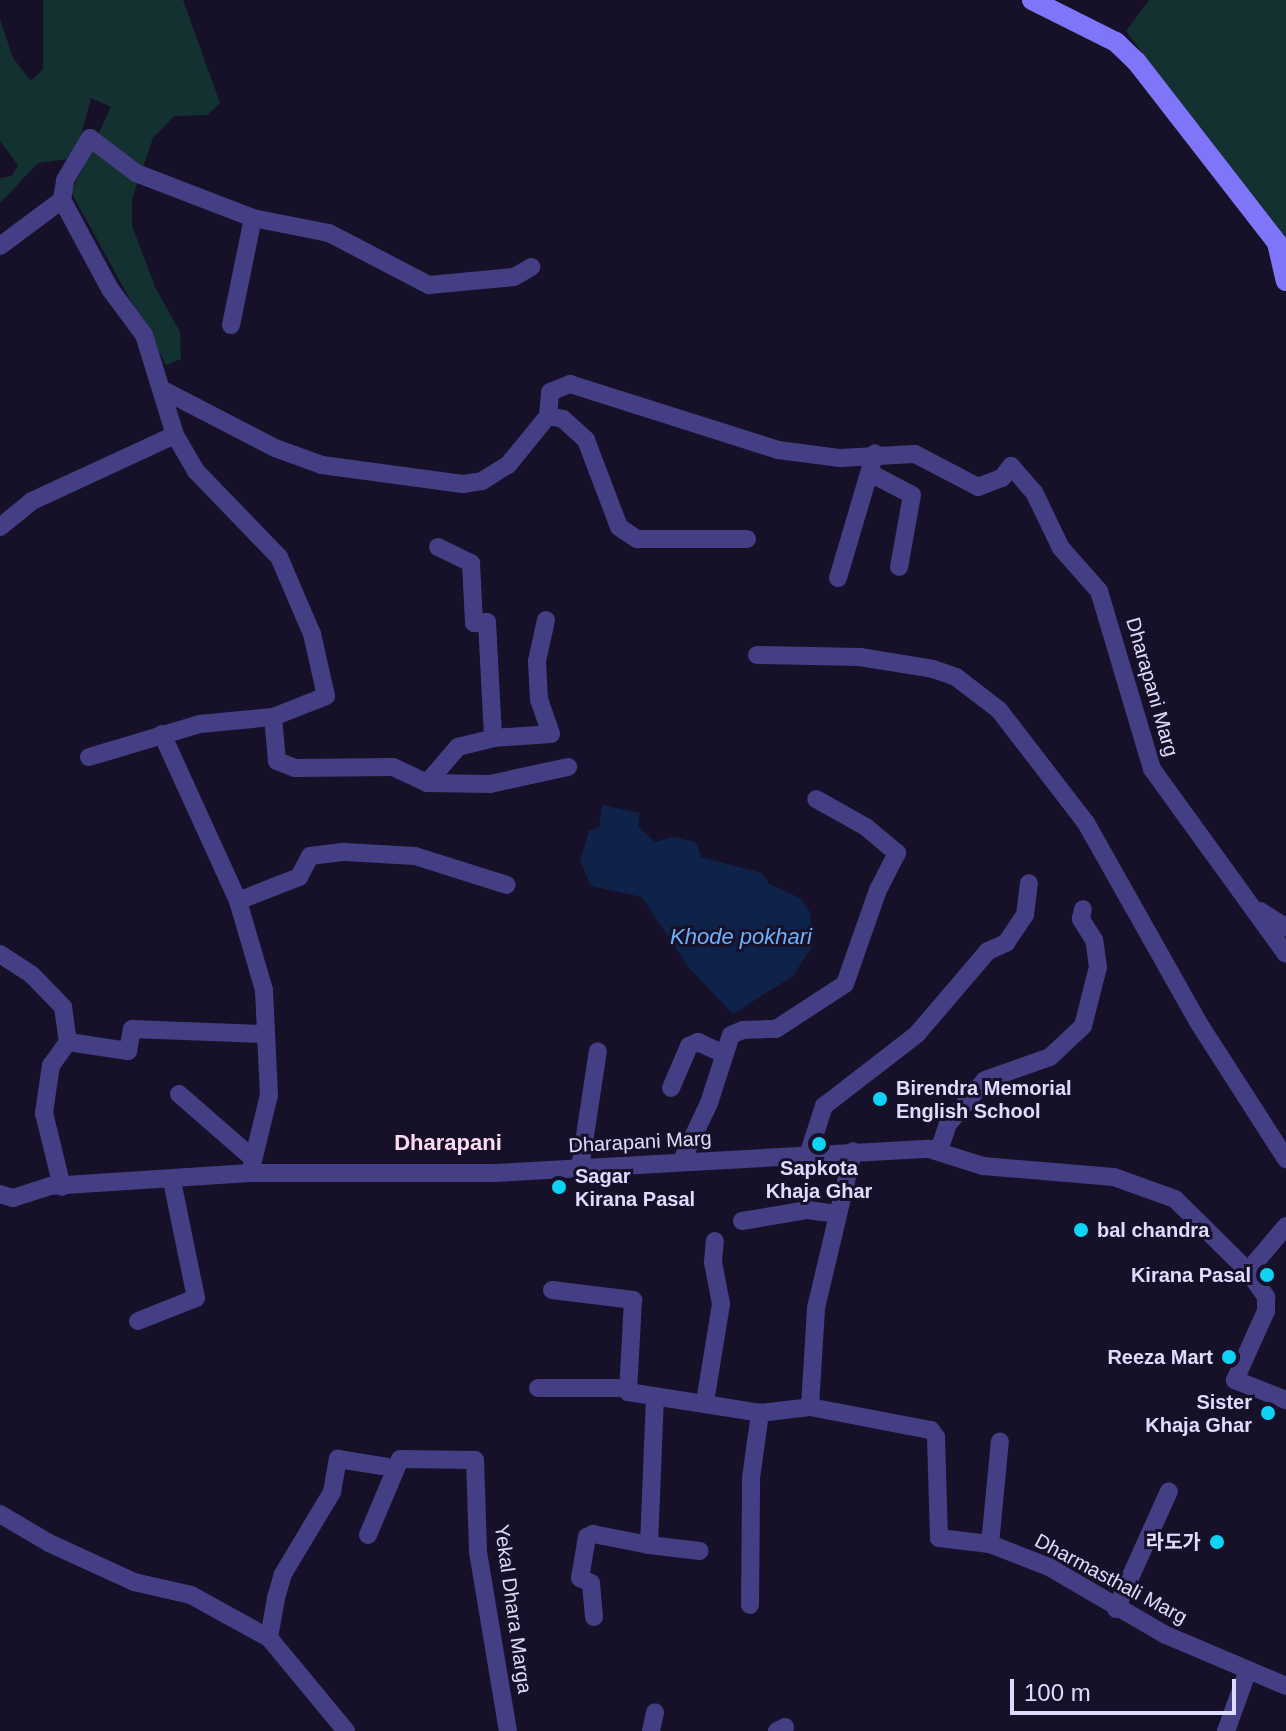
<!DOCTYPE html>
<html>
<head>
<meta charset="utf-8">
<style>
	body { margin:0 }
	#map { position:relative; width:1286px; height:1731px; overflow:hidden; background:#161128; font-family:Helvetica,"Noto Sans KR",sans-serif }
	div>[style] { position:absolute }
	.green>* { inset:0; background:#143132 }
	.water>* { inset:0; background:#0f2249 }
	.street>* { height:18px; margin:-9px; padding:0 9px; transform-origin:9px; border-radius:9px; background:#443e85 }
	.secondary>* { height:20px; margin:-10px; padding:0 10px; transform-origin:10px; border-radius:10px; background:#7f75f9 }
	.dots>* { width:22px; height:22px; translate:-50% -50%; box-sizing:border-box; border:4px solid #161128; border-radius:50% }
	span { translate:-50% -50%; white-space:nowrap; text-align:center; line-height:1.15; -webkit-text-stroke:6px #161128; paint-order:stroke }
	.street-label { font-size:20px; color:#e0dafe }
	.poi-label { font-size:20px; color:#e0dafe; font-weight:700 }
	.left { translate:0 -50%; text-align:left }
	.right { translate:-100% -50%; text-align:right }
	.water-label { font-size:22px; color:#6cb1f9; font-style:italic }
	.neighbourhood-label { font-size:22px; color:#fedcf0; font-weight:700 }
	.scale { position:absolute; left:1010px; top:1679px; width:226px; height:36px; box-sizing:border-box; border:4px solid #e0dafe; border-top:0; padding-left:10px; font-size:24px; line-height:28px; white-space:nowrap; color:#e0dafe; -webkit-text-stroke:6px #161128; paint-order:stroke }
</style>
</head>
<body>
<div id="map">
	<div class="green">
		<div style="clip-path:polygon(43px 0,183px 0,220px 103px,207px 115px,174px 116px,153px 138px,132px 199px,132px 226px,155px 287px,180px 332px,181px 359px,166px 365px,71px 192px,111px 107px,91px 98px,77px 151px,68px 159px,38px 163px,0 203px,0 178px,12px 176px,18px 165px,0 141px,0 19px,13px 58px,31px 81px,43px 69px)"></div>
		<div style="clip-path:polygon(1149px 0,1286px 0,1286px 247px,1126px 31px)"></div>
	</div>
	<div class="water">
		<div style="clip-path:polygon(602px 805px,640px 813px,638px 826px,655px 842px,673px 837px,696px 842px,701px 857px,762px 873px,769px 884px,800px 898px,810px 912px,813px 945px,793px 976px,733px 1014px,689px 968px,642px 897px,591px 886px,580px 861px,589px 831px,599px 827px)"></div>
	</div>
	<div class="street">
		<div style="left:0;top:246px;width:77px;rotate:-36.6deg"></div>
		<div style="left:231px;top:325px;width:109px;rotate:-78.4deg"></div>
		<div style="left:165px;top:391px;width:124px;rotate:27.4deg"></div>
		<div style="left:275px;top:448px;width:50px;rotate:19.9deg"></div>
		<div style="left:322px;top:465px;width:142px;rotate:7.7deg"></div>
		<div style="left:463px;top:484px;width:19px;rotate:-9deg"></div>
		<div style="left:482px;top:481px;width:31px;rotate:-32deg"></div>
		<div style="left:508px;top:465px;width:63px;rotate:-50.8deg"></div>
		<div style="left:548px;top:416px;width:15px;rotate:11deg"></div>
		<div style="left:563px;top:419px;width:31px;rotate:42deg"></div>
		<div style="left:586px;top:440px;width:93px;rotate:69.2deg"></div>
		<div style="left:619px;top:527px;width:22px;rotate:34deg"></div>
		<div style="left:637px;top:539px;width:110px"></div>
		<div style="left:548px;top:416px;width:24px;rotate:-85deg"></div>
		<div style="left:550px;top:392px;width:22px;rotate:-22deg"></div>
		<div style="left:570px;top:384px;width:218px;rotate:17.6deg"></div>
		<div style="left:778px;top:450px;width:63px;rotate:7.4deg"></div>
		<div style="left:840px;top:458px;width:75px;rotate:-3.1deg"></div>
		<div style="left:915px;top:454px;width:71px;rotate:27.6deg"></div>
		<div style="left:978px;top:487px;width:26px;rotate:-21deg"></div>
		<div style="left:1002px;top:478px;width:15px;rotate:-53deg"></div>
		<div style="left:1011px;top:466px;width:35px;rotate:49deg"></div>
		<div style="left:1034px;top:492px;width:62px;rotate:64.3deg"></div>
		<div style="left:1061px;top:548px;width:57px;rotate:48.5deg"></div>
		<div style="left:1099px;top:591px;width:186px;rotate:73.4deg"></div>
		<div style="left:1152px;top:769px;width:228px;rotate:54.1deg"></div>
		<div style="left:870px;top:473px;width:47px;rotate:27.6deg"></div>
		<div style="left:912px;top:495px;width:73px;rotate:100.2deg"></div>
		<div style="left:0;top:527px;width:41px;rotate:-39.1deg"></div>
		<div style="left:32px;top:501px;width:157px;rotate:-24.8deg"></div>
		<div style="left:438px;top:547px;width:37px;rotate:26deg"></div>
		<div style="left:471px;top:563px;width:60px;rotate:87.1deg"></div>
		<div style="left:474px;top:623px;width:13px;rotate:-4deg"></div>
		<div style="left:487px;top:622px;width:116px;rotate:87deg"></div>
		<div style="left:838px;top:578px;width:130px;rotate:-73.5deg"></div>
		<div style="left:757px;top:655px;width:103px;rotate:1.1deg"></div>
		<div style="left:860px;top:657px;width:74px;rotate:9.3deg"></div>
		<div style="left:933px;top:669px;width:24px;rotate:19deg"></div>
		<div style="left:956px;top:677px;width:54px;rotate:37.5deg"></div>
		<div style="left:999px;top:710px;width:143px;rotate:52.4deg"></div>
		<div style="left:1086px;top:823px;width:228px;rotate:60.6deg"></div>
		<div style="left:1198px;top:1022px;width:163px;rotate:57.3deg"></div>
		<div style="left:273px;top:717px;width:44px;rotate:84.8deg"></div>
		<div style="left:277px;top:761px;width:19px;rotate:21deg"></div>
		<div style="left:295px;top:768px;width:98px;rotate:-0.6deg"></div>
		<div style="left:393px;top:767px;width:38px;rotate:25deg"></div>
		<div style="left:427px;top:783px;width:63px;rotate:0.9deg"></div>
		<div style="left:490px;top:784px;width:80px;rotate:-12.3deg"></div>
		<div style="left:162px;top:734px;width:183px;rotate:65.5deg"></div>
		<div style="left:238px;top:901px;width:93px;rotate:73.7deg"></div>
		<div style="left:264px;top:990px;width:105px;rotate:87.3deg"></div>
		<div style="left:269px;top:1095px;width:80px;rotate:103.7deg"></div>
		<div style="left:89px;top:757px;width:116px;rotate:-16.6deg"></div>
		<div style="left:200px;top:724px;width:73px;rotate:-5.5deg"></div>
		<div style="left:273px;top:717px;width:57px;rotate:-21.6deg"></div>
		<div style="left:326px;top:696px;width:64px;rotate:-102.7deg"></div>
		<div style="left:312px;top:634px;width:84px;rotate:-113.2deg"></div>
		<div style="left:279px;top:557px;width:120px;rotate:-134deg"></div>
		<div style="left:196px;top:471px;width:42px;rotate:-120.3deg"></div>
		<div style="left:175px;top:435px;width:105px;rotate:-107.2deg"></div>
		<div style="left:144px;top:335px;width:57px;rotate:-126.5deg"></div>
		<div style="left:110px;top:289px;width:101px;rotate:-118.3deg"></div>
		<div style="left:62px;top:200px;width:20px;rotate:-81deg"></div>
		<div style="left:65px;top:180px;width:49px;rotate:-59.2deg"></div>
		<div style="left:90px;top:138px;width:58px;rotate:37.3deg"></div>
		<div style="left:136px;top:173px;width:125px;rotate:21deg"></div>
		<div style="left:253px;top:218px;width:77px;rotate:11.2deg"></div>
		<div style="left:329px;top:233px;width:113px;rotate:27.5deg"></div>
		<div style="left:429px;top:285px;width:85px;rotate:-5.4deg"></div>
		<div style="left:514px;top:277px;width:20px;rotate:-30deg"></div>
		<div style="left:427px;top:783px;width:48px;rotate:-49.3deg"></div>
		<div style="left:458px;top:747px;width:36px;rotate:-14deg"></div>
		<div style="left:493px;top:738px;width:58px;rotate:-3.9deg"></div>
		<div style="left:551px;top:734px;width:36px;rotate:-109deg"></div>
		<div style="left:539px;top:700px;width:39px;rotate:-93deg"></div>
		<div style="left:537px;top:661px;width:42px;rotate:-77.6deg"></div>
		<div style="left:238px;top:901px;width:66px;rotate:-21.5deg"></div>
		<div style="left:299px;top:877px;width:24px;rotate:-62deg"></div>
		<div style="left:310px;top:856px;width:35px;rotate:-7deg"></div>
		<div style="left:345px;top:852px;width:70px;rotate:3.3deg"></div>
		<div style="left:415px;top:856px;width:96px;rotate:17.5deg"></div>
		<div style="left:1260px;top:911px;width:31px;rotate:32deg"></div>
		<div style="left:0;top:954px;width:38px;rotate:33deg"></div>
		<div style="left:32px;top:975px;width:45px;rotate:45.9deg"></div>
		<div style="left:63px;top:1007px;width:35px;rotate:82deg"></div>
		<div style="left:68px;top:1042px;width:29px;rotate:126deg"></div>
		<div style="left:51px;top:1065px;width:49px;rotate:98.3deg"></div>
		<div style="left:44px;top:1113px;width:76px;rotate:76.3deg"></div>
		<div style="left:68px;top:1042px;width:61px;rotate:8.5deg"></div>
		<div style="left:128px;top:1051px;width:22px;rotate:-80deg"></div>
		<div style="left:132px;top:1029px;width:131px;rotate:2.2deg"></div>
		<div style="left:671px;top:1088px;width:46px;rotate:-66.8deg"></div>
		<div style="left:689px;top:1046px;width:10px;rotate:-24deg"></div>
		<div style="left:698px;top:1042px;width:26px;rotate:25deg"></div>
		<div style="left:179px;top:1094px;width:94px;rotate:41.1deg"></div>
		<div style="left:939px;top:1150px;width:28px;rotate:-71deg"></div>
		<div style="left:948px;top:1124px;width:57px;rotate:-49.9deg"></div>
		<div style="left:985px;top:1080px;width:69px;rotate:-19.5deg"></div>
		<div style="left:1050px;top:1057px;width:45px;rotate:-43.2deg"></div>
		<div style="left:1083px;top:1026px;width:61px;rotate:-75.7deg"></div>
		<div style="left:1098px;top:967px;width:27px;rotate:-98deg"></div>
		<div style="left:1094px;top:940px;width:25px;rotate:-122deg"></div>
		<div style="left:1081px;top:919px;width:10px;rotate:-79deg"></div>
		<div style="left:808px;top:1155px;width:52px;rotate:-71.9deg"></div>
		<div style="left:824px;top:1106px;width:118px;rotate:-37.7deg"></div>
		<div style="left:917px;top:1034px;width:109px;rotate:-49.5deg"></div>
		<div style="left:988px;top:951px;width:20px;rotate:-24deg"></div>
		<div style="left:1006px;top:943px;width:34px;rotate:-56deg"></div>
		<div style="left:1025px;top:915px;width:32px;rotate:-83deg"></div>
		<div style="left:681px;top:1162px;width:65px;rotate:-64.6deg"></div>
		<div style="left:709px;top:1103px;width:71px;rotate:-72.1deg"></div>
		<div style="left:731px;top:1035px;width:13px;rotate:-23deg"></div>
		<div style="left:743px;top:1030px;width:33px;rotate:-2deg"></div>
		<div style="left:776px;top:1029px;width:82px;rotate:-33.1deg"></div>
		<div style="left:845px;top:984px;width:100px;rotate:-70.7deg"></div>
		<div style="left:878px;top:890px;width:42px;rotate:-62.8deg"></div>
		<div style="left:897px;top:853px;width:40px;rotate:-140deg"></div>
		<div style="left:866px;top:827px;width:57px;rotate:-150.8deg"></div>
		<div style="left:580px;top:1168px;width:118px;rotate:-81.3deg"></div>
		<div style="left:0;top:1194px;width:14px;rotate:17deg"></div>
		<div style="left:13px;top:1198px;width:39px;rotate:-18deg"></div>
		<div style="left:50px;top:1186px;width:200px;rotate:-3.7deg"></div>
		<div style="left:250px;top:1173px;width:245px"></div>
		<div style="left:495px;top:1173px;width:435px;rotate:-3.2deg"></div>
		<div style="left:929px;top:1149px;width:57px;rotate:17.5deg"></div>
		<div style="left:983px;top:1166px;width:131px;rotate:4.8deg"></div>
		<div style="left:1114px;top:1177px;width:65px;rotate:19.8deg"></div>
		<div style="left:1175px;top:1199px;width:103px;rotate:44.6deg"></div>
		<div style="left:1248px;top:1271px;width:32px;rotate:55deg"></div>
		<div style="left:1266px;top:1297px;width:14px;rotate:90deg"></div>
		<div style="left:1266px;top:1311px;width:76px;rotate:114.2deg"></div>
		<div style="left:1235px;top:1380px;width:55px;rotate:21.4deg"></div>
		<div style="left:742px;top:1221px;width:67px;rotate:-9.5deg"></div>
		<div style="left:808px;top:1210px;width:28px;rotate:8deg"></div>
		<div style="left:1248px;top:1271px;width:59px;rotate:-49.8deg"></div>
		<div style="left:552px;top:1290px;width:82px;rotate:7deg"></div>
		<div style="left:633px;top:1300px;width:92px;rotate:93.1deg"></div>
		<div style="left:628px;top:1392px;width:134px;rotate:9deg"></div>
		<div style="left:760px;top:1413px;width:50px;rotate:-6.8deg"></div>
		<div style="left:810px;top:1407px;width:123px;rotate:10.8deg"></div>
		<div style="left:931px;top:1430px;width:9px;rotate:54deg"></div>
		<div style="left:936px;top:1437px;width:101px;rotate:88.3deg"></div>
		<div style="left:939px;top:1538px;width:51px;rotate:6.7deg"></div>
		<div style="left:990px;top:1544px;width:63px;rotate:21.3deg"></div>
		<div style="left:1049px;top:1567px;width:135px;rotate:30.2deg"></div>
		<div style="left:1166px;top:1635px;width:130px;rotate:23deg"></div>
		<div style="left:138px;top:1321px;width:62px;rotate:-21.6deg"></div>
		<div style="left:196px;top:1298px;width:119px;rotate:-101.6deg"></div>
		<div style="left:538px;top:1388px;width:88px"></div>
		<div style="left:705px;top:1402px;width:99px;rotate:-80.7deg"></div>
		<div style="left:721px;top:1304px;width:43px;rotate:-100.8deg"></div>
		<div style="left:713px;top:1262px;width:21px;rotate:-85deg"></div>
		<div style="left:810px;top:1407px;width:99px;rotate:-86.5deg"></div>
		<div style="left:816px;top:1308px;width:161px;rotate:-76.7deg"></div>
		<div style="left:0;top:1514px;width:57px;rotate:30.6deg"></div>
		<div style="left:49px;top:1543px;width:94px;rotate:24.6deg"></div>
		<div style="left:134px;top:1582px;width:58px;rotate:12.8deg"></div>
		<div style="left:191px;top:1595px;width:89px;rotate:28.9deg"></div>
		<div style="left:368px;top:1535px;width:82px;rotate:-67.2deg"></div>
		<div style="left:400px;top:1459px;width:75px;rotate:0.8deg"></div>
		<div style="left:475px;top:1460px;width:92px;rotate:88.1deg"></div>
		<div style="left:478px;top:1552px;width:181px;rotate:80.5deg"></div>
		<div style="left:990px;top:1544px;width:103px;rotate:-84.5deg"></div>
		<div style="left:649px;top:1545px;width:51px;rotate:6.7deg"></div>
		<div style="left:750px;top:1605px;width:127px;rotate:-89.5deg"></div>
		<div style="left:751px;top:1478px;width:66px;rotate:-82.1deg"></div>
		<div style="left:1116px;top:1609px;width:129px;rotate:-65.8deg"></div>
		<div style="left:594px;top:1617px;width:34px;rotate:-95deg"></div>
		<div style="left:591px;top:1583px;width:12px;rotate:-156deg"></div>
		<div style="left:580px;top:1578px;width:42px;rotate:-80.3deg"></div>
		<div style="left:587px;top:1537px;width:7px;rotate:-27deg"></div>
		<div style="left:593px;top:1534px;width:57px;rotate:11.1deg"></div>
		<div style="left:649px;top:1545px;width:147px;rotate:-87.7deg"></div>
		<div style="left:346px;top:1731px;width:121px;rotate:-129.6deg"></div>
		<div style="left:269px;top:1638px;width:41px;rotate:-80.1deg"></div>
		<div style="left:276px;top:1598px;width:25px;rotate:-74deg"></div>
		<div style="left:283px;top:1574px;width:96px;rotate:-59.1deg"></div>
		<div style="left:332px;top:1492px;width:34px;rotate:-80deg"></div>
		<div style="left:338px;top:1459px;width:58px;rotate:9deg"></div>
		<div style="left:651px;top:1731px;width:19px;rotate:-78deg"></div>
		<div style="left:777px;top:1731px;width:9px;rotate:-27deg"></div>
		<div style="left:1226px;top:1731px;width:62px;rotate:-70.1deg"></div>
	</div>
	<div class="secondary">
		<div style="left:1032px;top:0;width:94px;rotate:26.6deg"></div>
		<div style="left:1116px;top:42px;width:28px;rotate:44deg"></div>
		<div style="left:1136px;top:61px;width:230px;rotate:52.2deg"></div>
		<div style="left:1277px;top:243px;width:39px;rotate:77deg"></div>
	</div>
	<div class="dots">
		<div style="left:880px;top:1099px;background:#0ed3f5"></div>
		<div style="left:819px;top:1144px;background:#0ed3f5"></div>
		<div style="left:559px;top:1187px;background:#0ed3f5"></div>
		<div style="left:1081px;top:1230px;background:#0ed3f5"></div>
		<div style="left:1267px;top:1275px;background:#0ed3f5"></div>
		<div style="left:1229px;top:1357px;background:#0ed3f5"></div>
		<div style="left:1268px;top:1413px;background:#0ed3f5"></div>
		<div style="left:1217px;top:1542px;background:#0ed3f5"></div>
	</div>
	<div class="street-label">
		<span style="left:1152px;top:687px;rotate:74deg">Dharapani Marg</span>
		<span style="left:640px;top:1142px;rotate:-3deg">Dharapani Marg</span>
		<span style="left:1111px;top:1579px;rotate:28deg">Dharmasthali Marg</span>
		<span style="left:513px;top:1609px;rotate:82deg">Yekal Dhara Marga</span>
	</div>
	<div class="poi-label">
		<span class="left" style="left:896px;top:1100px">Birendra Memorial<br>English School</span>
		<span style="left:819px;top:1180px">Sapkota<br>Khaja Ghar</span>
		<span class="left" style="left:575px;top:1188px">Sagar<br>Kirana Pasal</span>
		<span class="left" style="left:1097px;top:1230px">bal chandra</span>
		<span class="right" style="left:1251px;top:1275px">Kirana Pasal</span>
		<span class="right" style="left:1213px;top:1357px">Reeza Mart</span>
		<span class="right" style="left:1252px;top:1414px">Sister<br>Khaja Ghar</span>
		<span class="right" style="left:1201px;top:1542px">라도가</span>
	</div>
	<div class="water-label">
		<span style="left:741px;top:937px">Khode pokhari</span>
	</div>
	<div class="neighbourhood-label">
		<span style="left:448px;top:1143px">Dharapani</span>
	</div>
	<div class="scale">100 m</div>
</div>
</body>
</html>
